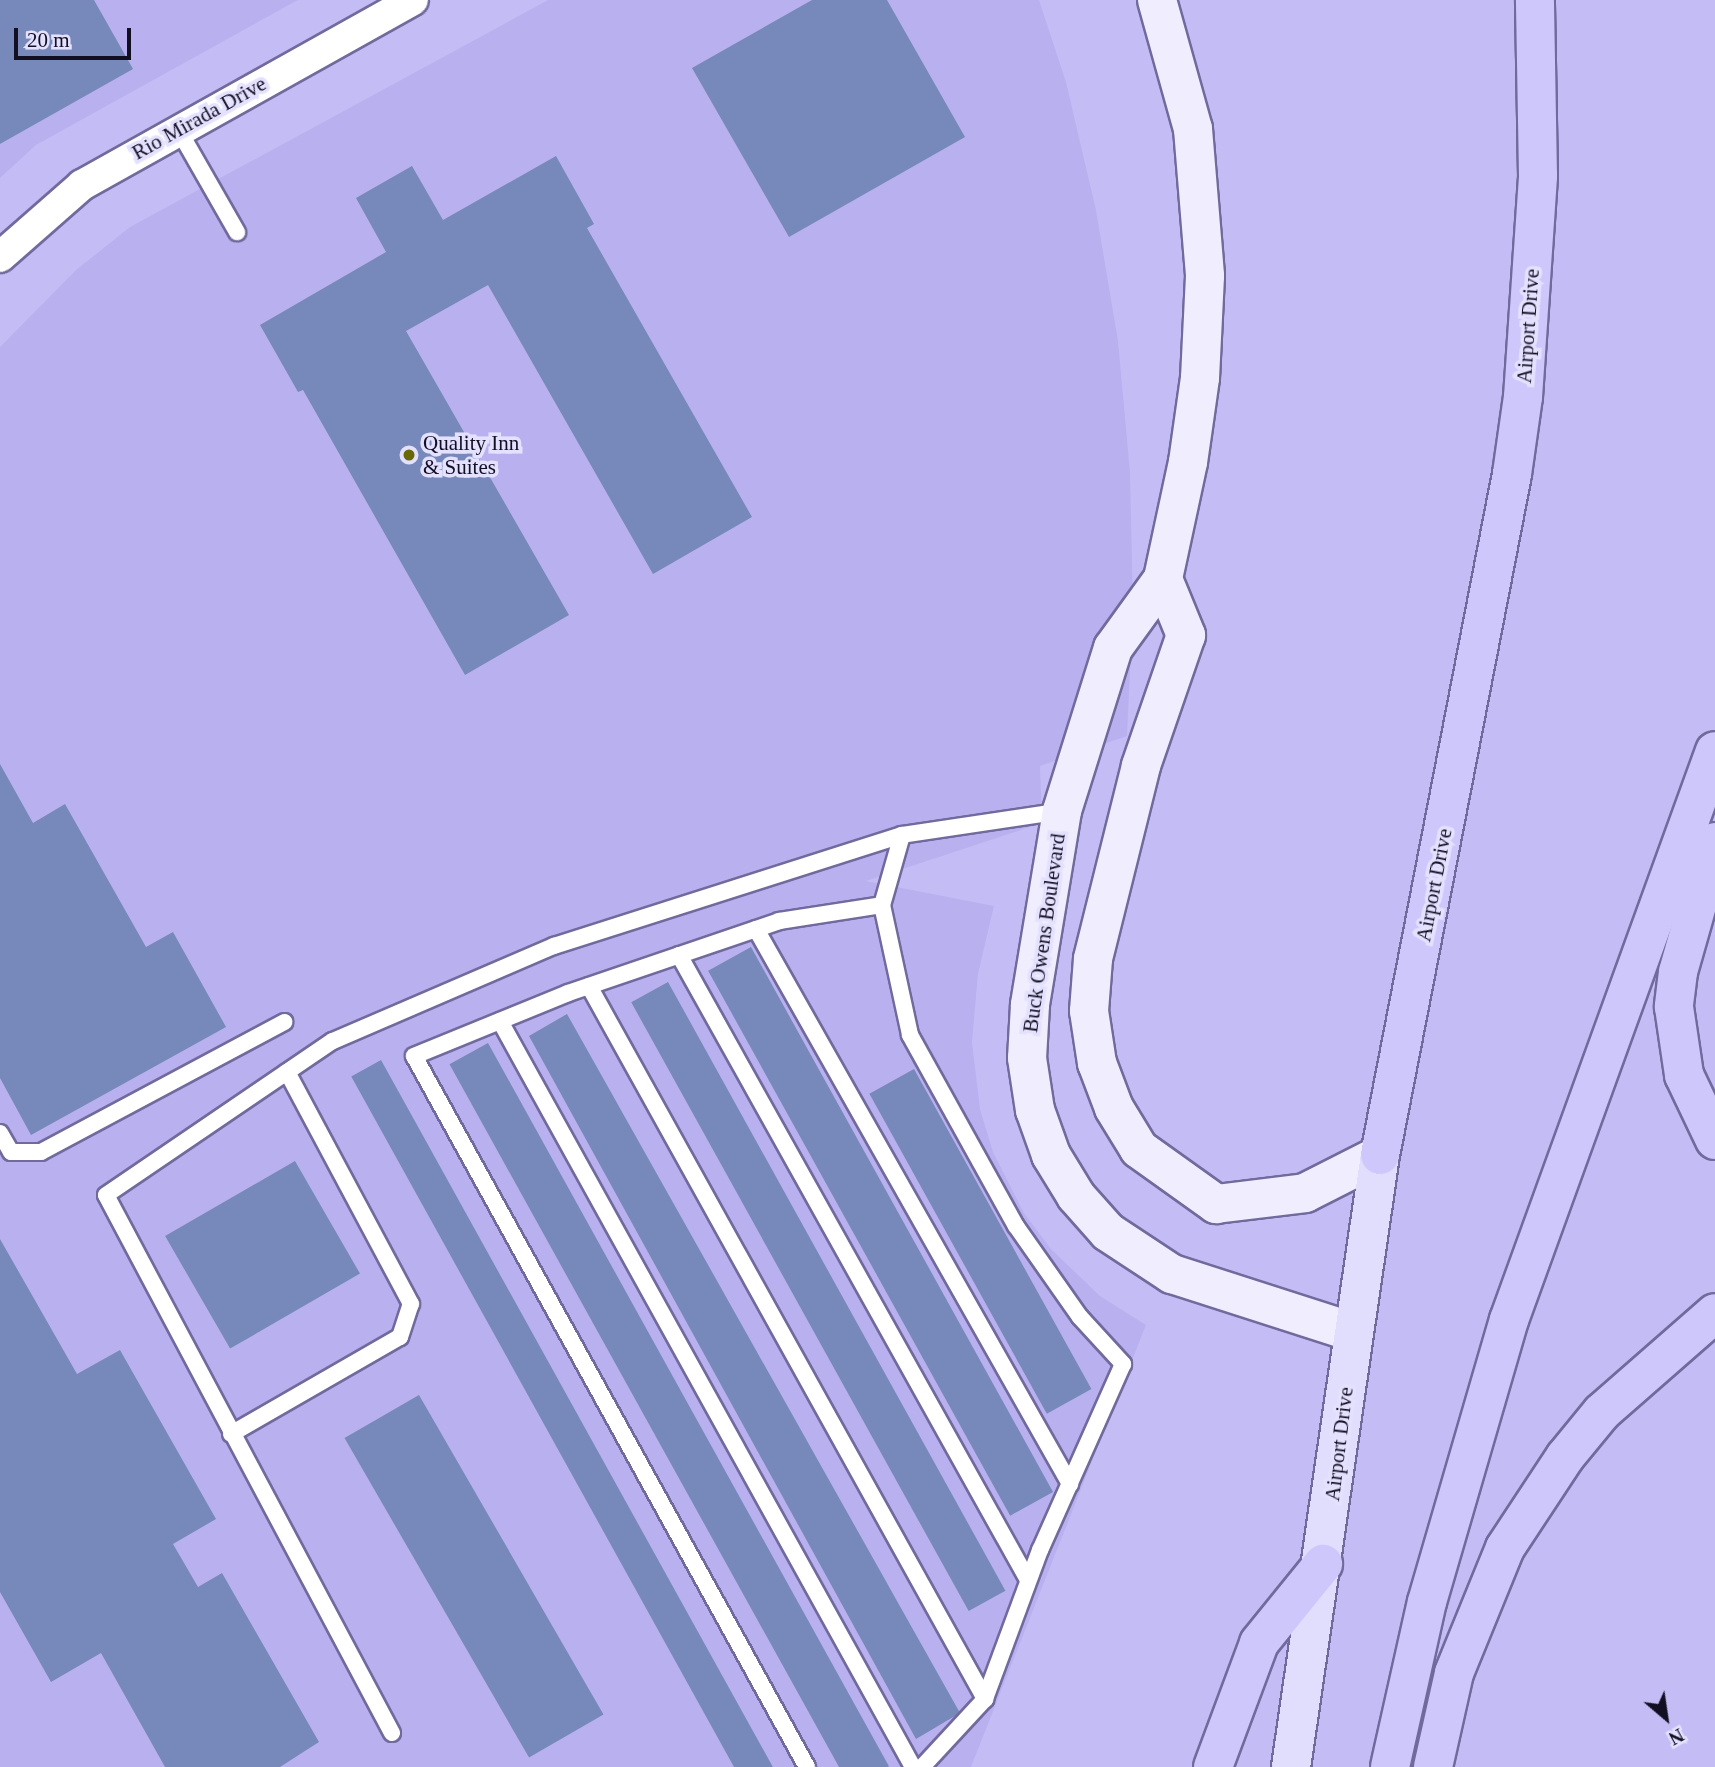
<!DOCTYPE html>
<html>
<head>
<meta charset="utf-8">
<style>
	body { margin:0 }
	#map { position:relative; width:1715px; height:1767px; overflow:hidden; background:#c4bdf5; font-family:Georgia,serif }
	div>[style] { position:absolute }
	.built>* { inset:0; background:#b9b1ef }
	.building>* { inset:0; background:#7788ba; transform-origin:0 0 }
	.roads { filter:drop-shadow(2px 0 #716a9d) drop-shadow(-2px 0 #716a9d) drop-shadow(0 2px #716a9d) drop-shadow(0 -2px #716a9d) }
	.service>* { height:16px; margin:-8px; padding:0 8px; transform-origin:8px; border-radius:8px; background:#fff }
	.minor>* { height:30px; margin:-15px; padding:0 15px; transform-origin:15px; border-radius:15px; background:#fff }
	.secondary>* { height:38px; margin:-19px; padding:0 19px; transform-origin:19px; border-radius:19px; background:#f0eefe }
	.primary>* { height:38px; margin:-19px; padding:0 19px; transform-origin:19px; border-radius:19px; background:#e1ddfd }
	.motorway>* { height:38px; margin:-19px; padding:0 19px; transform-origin:19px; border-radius:19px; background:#cdc7fc }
	.dots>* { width:19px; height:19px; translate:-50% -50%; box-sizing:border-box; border:4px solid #e4e1ff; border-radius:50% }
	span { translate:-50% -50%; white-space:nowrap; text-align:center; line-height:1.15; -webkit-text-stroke:7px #e4e1ff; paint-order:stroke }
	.street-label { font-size:21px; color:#130f23 }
	.poi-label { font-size:21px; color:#130f23 }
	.left { translate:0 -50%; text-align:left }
	.north { position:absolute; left:1631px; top:1683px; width:70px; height:70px; -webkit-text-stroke:5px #e4e1ff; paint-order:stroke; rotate:151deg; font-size:19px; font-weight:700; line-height:28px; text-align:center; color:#130f23 }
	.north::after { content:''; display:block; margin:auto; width:24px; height:32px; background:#130f23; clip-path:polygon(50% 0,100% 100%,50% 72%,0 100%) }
	.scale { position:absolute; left:14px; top:28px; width:117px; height:32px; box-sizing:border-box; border:4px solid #130f23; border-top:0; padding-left:9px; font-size:21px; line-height:24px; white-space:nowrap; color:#130f23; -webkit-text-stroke:5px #e4e1ff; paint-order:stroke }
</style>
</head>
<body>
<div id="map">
	<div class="built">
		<div style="clip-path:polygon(0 0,298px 0,36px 145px,0 178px)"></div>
		<div style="clip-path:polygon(548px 0,1039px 0,1066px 82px,1096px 210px,1118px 341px,1130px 472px,1133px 605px,1127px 736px,1040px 766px,1042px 823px,866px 881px,994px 906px,978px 974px,972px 1042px,980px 1109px,993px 1152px,1024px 1213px,1051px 1249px,1100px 1296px,1146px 1325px,971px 1767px,0 1767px,0 347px,76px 270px,130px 227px)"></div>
	</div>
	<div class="building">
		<div style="clip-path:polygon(0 0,94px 0,133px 69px,0 144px)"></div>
		<div style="clip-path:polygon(812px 0,887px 0,965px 137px,789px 237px,692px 68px)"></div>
		<div style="clip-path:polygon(556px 156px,594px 224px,587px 228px,752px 517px,653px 574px,488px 285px,406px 331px,569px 615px,465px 675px,303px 390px,298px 392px,260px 325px,386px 252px,356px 198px,412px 166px,443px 220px)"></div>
		<div style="clip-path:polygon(0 764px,33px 823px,65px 804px,146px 947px,173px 932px,226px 1027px,31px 1135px,0 1078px)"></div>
		<div style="left:751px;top:947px;width:623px;height:49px;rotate:61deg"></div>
		<div style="left:668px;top:982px;width:696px;height:42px;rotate:61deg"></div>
		<div style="clip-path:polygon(567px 1014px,960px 1713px,916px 1739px,529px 1036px)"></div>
		<div style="left:488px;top:1043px;width:827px;height:44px;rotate:61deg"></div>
		<div style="left:381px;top:1060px;width:808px;height:34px;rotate:61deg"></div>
		<div style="left:914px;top:1069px;width:366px;height:51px;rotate:61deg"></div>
		<div style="left:295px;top:1161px;width:130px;height:150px;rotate:60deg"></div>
		<div style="clip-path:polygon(0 1239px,77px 1374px,120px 1350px,216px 1519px,173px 1544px,198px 1587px,222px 1573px,319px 1742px,280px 1767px,165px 1767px,101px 1653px,51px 1682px,0 1592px)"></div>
		<div style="left:419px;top:1395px;width:369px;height:86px;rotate:60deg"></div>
	</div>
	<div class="roads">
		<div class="service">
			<div style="left:178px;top:129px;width:119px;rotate:60.2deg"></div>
			<div style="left:902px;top:835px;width:73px;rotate:105.9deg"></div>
			<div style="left:882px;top:905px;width:133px;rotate:77.8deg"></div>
			<div style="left:910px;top:1035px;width:218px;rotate:61deg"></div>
			<div style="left:1016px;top:1226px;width:111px;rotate:54.9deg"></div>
			<div style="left:1080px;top:1317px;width:64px;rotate:47.5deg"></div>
			<div style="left:1123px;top:1364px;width:204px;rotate:114deg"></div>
			<div style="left:1040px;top:1550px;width:159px;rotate:110.3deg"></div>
			<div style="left:985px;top:1699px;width:93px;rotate:132.8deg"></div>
			<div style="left:756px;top:929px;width:638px;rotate:60.5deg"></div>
			<div style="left:679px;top:955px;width:716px;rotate:60.82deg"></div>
			<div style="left:589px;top:986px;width:816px;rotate:60.95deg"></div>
			<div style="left:500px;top:1021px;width:853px;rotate:61.03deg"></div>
			<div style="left:0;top:1133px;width:22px;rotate:60deg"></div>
			<div style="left:11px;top:1152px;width:30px"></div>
			<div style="left:41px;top:1152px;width:276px;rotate:-28.1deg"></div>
			<div style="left:231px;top:1434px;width:195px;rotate:-29.9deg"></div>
			<div style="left:400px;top:1337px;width:35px;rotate:-72deg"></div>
			<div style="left:411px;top:1304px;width:263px;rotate:-118.1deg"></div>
			<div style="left:392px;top:1733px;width:609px;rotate:-118deg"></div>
			<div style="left:106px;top:1195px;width:274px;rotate:-34.2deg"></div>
			<div style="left:333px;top:1041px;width:241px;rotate:-23.3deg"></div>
			<div style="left:554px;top:946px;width:365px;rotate:-17.7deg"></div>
			<div style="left:902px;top:835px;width:162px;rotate:-8.5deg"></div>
			<div style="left:807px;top:1767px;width:812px;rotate:-118.93deg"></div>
			<div style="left:414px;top:1056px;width:166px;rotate:-22.2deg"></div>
			<div style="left:568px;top:993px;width:223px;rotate:-18.8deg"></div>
			<div style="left:779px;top:921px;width:104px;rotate:-8.8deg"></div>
		</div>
		<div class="minor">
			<div style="left:0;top:257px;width:109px;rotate:-41.3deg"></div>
			<div style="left:82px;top:185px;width:379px;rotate:-29.2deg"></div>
		</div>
		<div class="secondary">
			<div style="left:1157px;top:0;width:134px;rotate:74.4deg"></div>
			<div style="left:1193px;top:129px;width:147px;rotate:85.3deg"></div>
			<div style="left:1205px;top:276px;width:102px;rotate:92.8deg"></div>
			<div style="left:1200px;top:378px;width:85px;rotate:98.1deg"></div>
			<div style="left:1188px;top:462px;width:120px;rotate:102.1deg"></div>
			<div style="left:1163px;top:579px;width:85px;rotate:125.9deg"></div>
			<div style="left:1113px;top:648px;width:171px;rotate:107.4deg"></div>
			<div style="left:1062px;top:811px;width:197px;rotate:99.4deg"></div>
			<div style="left:1030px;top:1005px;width:53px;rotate:93.2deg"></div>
			<div style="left:1027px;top:1058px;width:53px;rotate:81.3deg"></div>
			<div style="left:1035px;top:1110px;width:48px;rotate:70.4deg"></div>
			<div style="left:1051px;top:1155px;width:48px;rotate:58.6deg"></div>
			<div style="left:1076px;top:1196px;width:48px;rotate:48.4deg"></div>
			<div style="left:1108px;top:1232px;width:77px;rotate:33.3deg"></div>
			<div style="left:1172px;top:1274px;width:190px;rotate:17.8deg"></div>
			<div style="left:1163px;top:579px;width:61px;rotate:67.7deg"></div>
			<div style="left:1186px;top:635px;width:139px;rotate:109deg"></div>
			<div style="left:1141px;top:766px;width:199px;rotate:104deg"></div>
			<div style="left:1093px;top:959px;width:52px;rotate:94.4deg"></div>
			<div style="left:1089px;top:1011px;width:53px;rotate:81.3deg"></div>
			<div style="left:1097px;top:1063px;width:48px;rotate:69.3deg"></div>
			<div style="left:1114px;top:1108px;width:48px;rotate:58.6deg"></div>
			<div style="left:1139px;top:1149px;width:95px;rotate:35.5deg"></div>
			<div style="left:1216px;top:1204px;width:90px;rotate:-7deg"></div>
			<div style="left:1305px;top:1193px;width:84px;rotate:-26.9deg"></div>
		</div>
		<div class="primary">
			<div style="left:1291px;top:1767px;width:618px;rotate:-81.73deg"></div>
		</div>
		<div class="motorway">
			<div style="left:1715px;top:842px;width:135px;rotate:105.9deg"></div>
			<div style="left:1678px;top:972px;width:35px;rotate:97deg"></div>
			<div style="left:1674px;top:1007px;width:69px;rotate:81.6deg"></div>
			<div style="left:1684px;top:1075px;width:72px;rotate:64.5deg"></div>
			<div style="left:1380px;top:1155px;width:694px;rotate:-79.03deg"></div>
			<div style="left:1512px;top:474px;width:78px;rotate:-81.9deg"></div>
			<div style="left:1523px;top:397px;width:222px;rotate:-86.1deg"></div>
			<div style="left:1538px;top:176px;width:176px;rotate:-91deg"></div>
			<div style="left:1213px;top:1767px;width:132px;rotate:-69.6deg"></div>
			<div style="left:1259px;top:1643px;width:102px;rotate:-51deg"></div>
			<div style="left:1390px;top:1767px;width:169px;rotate:-77.4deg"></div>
			<div style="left:1427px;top:1602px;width:294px;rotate:-73.8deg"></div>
			<div style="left:1509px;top:1320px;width:605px;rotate:-70.1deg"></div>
			<div style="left:1433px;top:1767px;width:96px;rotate:-77.4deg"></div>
			<div style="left:1454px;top:1673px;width:135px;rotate:-67.8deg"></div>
			<div style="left:1505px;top:1548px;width:109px;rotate:-56.6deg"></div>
			<div style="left:1565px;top:1457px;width:58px;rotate:-50.6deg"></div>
			<div style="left:1602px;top:1412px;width:150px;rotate:-41.2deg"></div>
		</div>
	</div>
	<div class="dots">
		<div style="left:409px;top:455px;background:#686805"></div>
	</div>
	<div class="street-label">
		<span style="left:199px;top:118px;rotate:-29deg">Rio Mirada Drive</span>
		<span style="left:1528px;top:326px;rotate:-86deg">Airport Drive</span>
		<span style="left:1434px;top:885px;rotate:-79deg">Airport Drive</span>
		<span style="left:1044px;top:933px;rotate:-82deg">Buck Owens Boulevard</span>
		<span style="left:1339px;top:1444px;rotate:-83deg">Airport Drive</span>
	</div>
	<div class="poi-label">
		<span class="left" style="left:423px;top:455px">Quality Inn<br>&amp; Suites</span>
	</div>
	<div class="north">N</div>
	<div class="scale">20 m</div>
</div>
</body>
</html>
